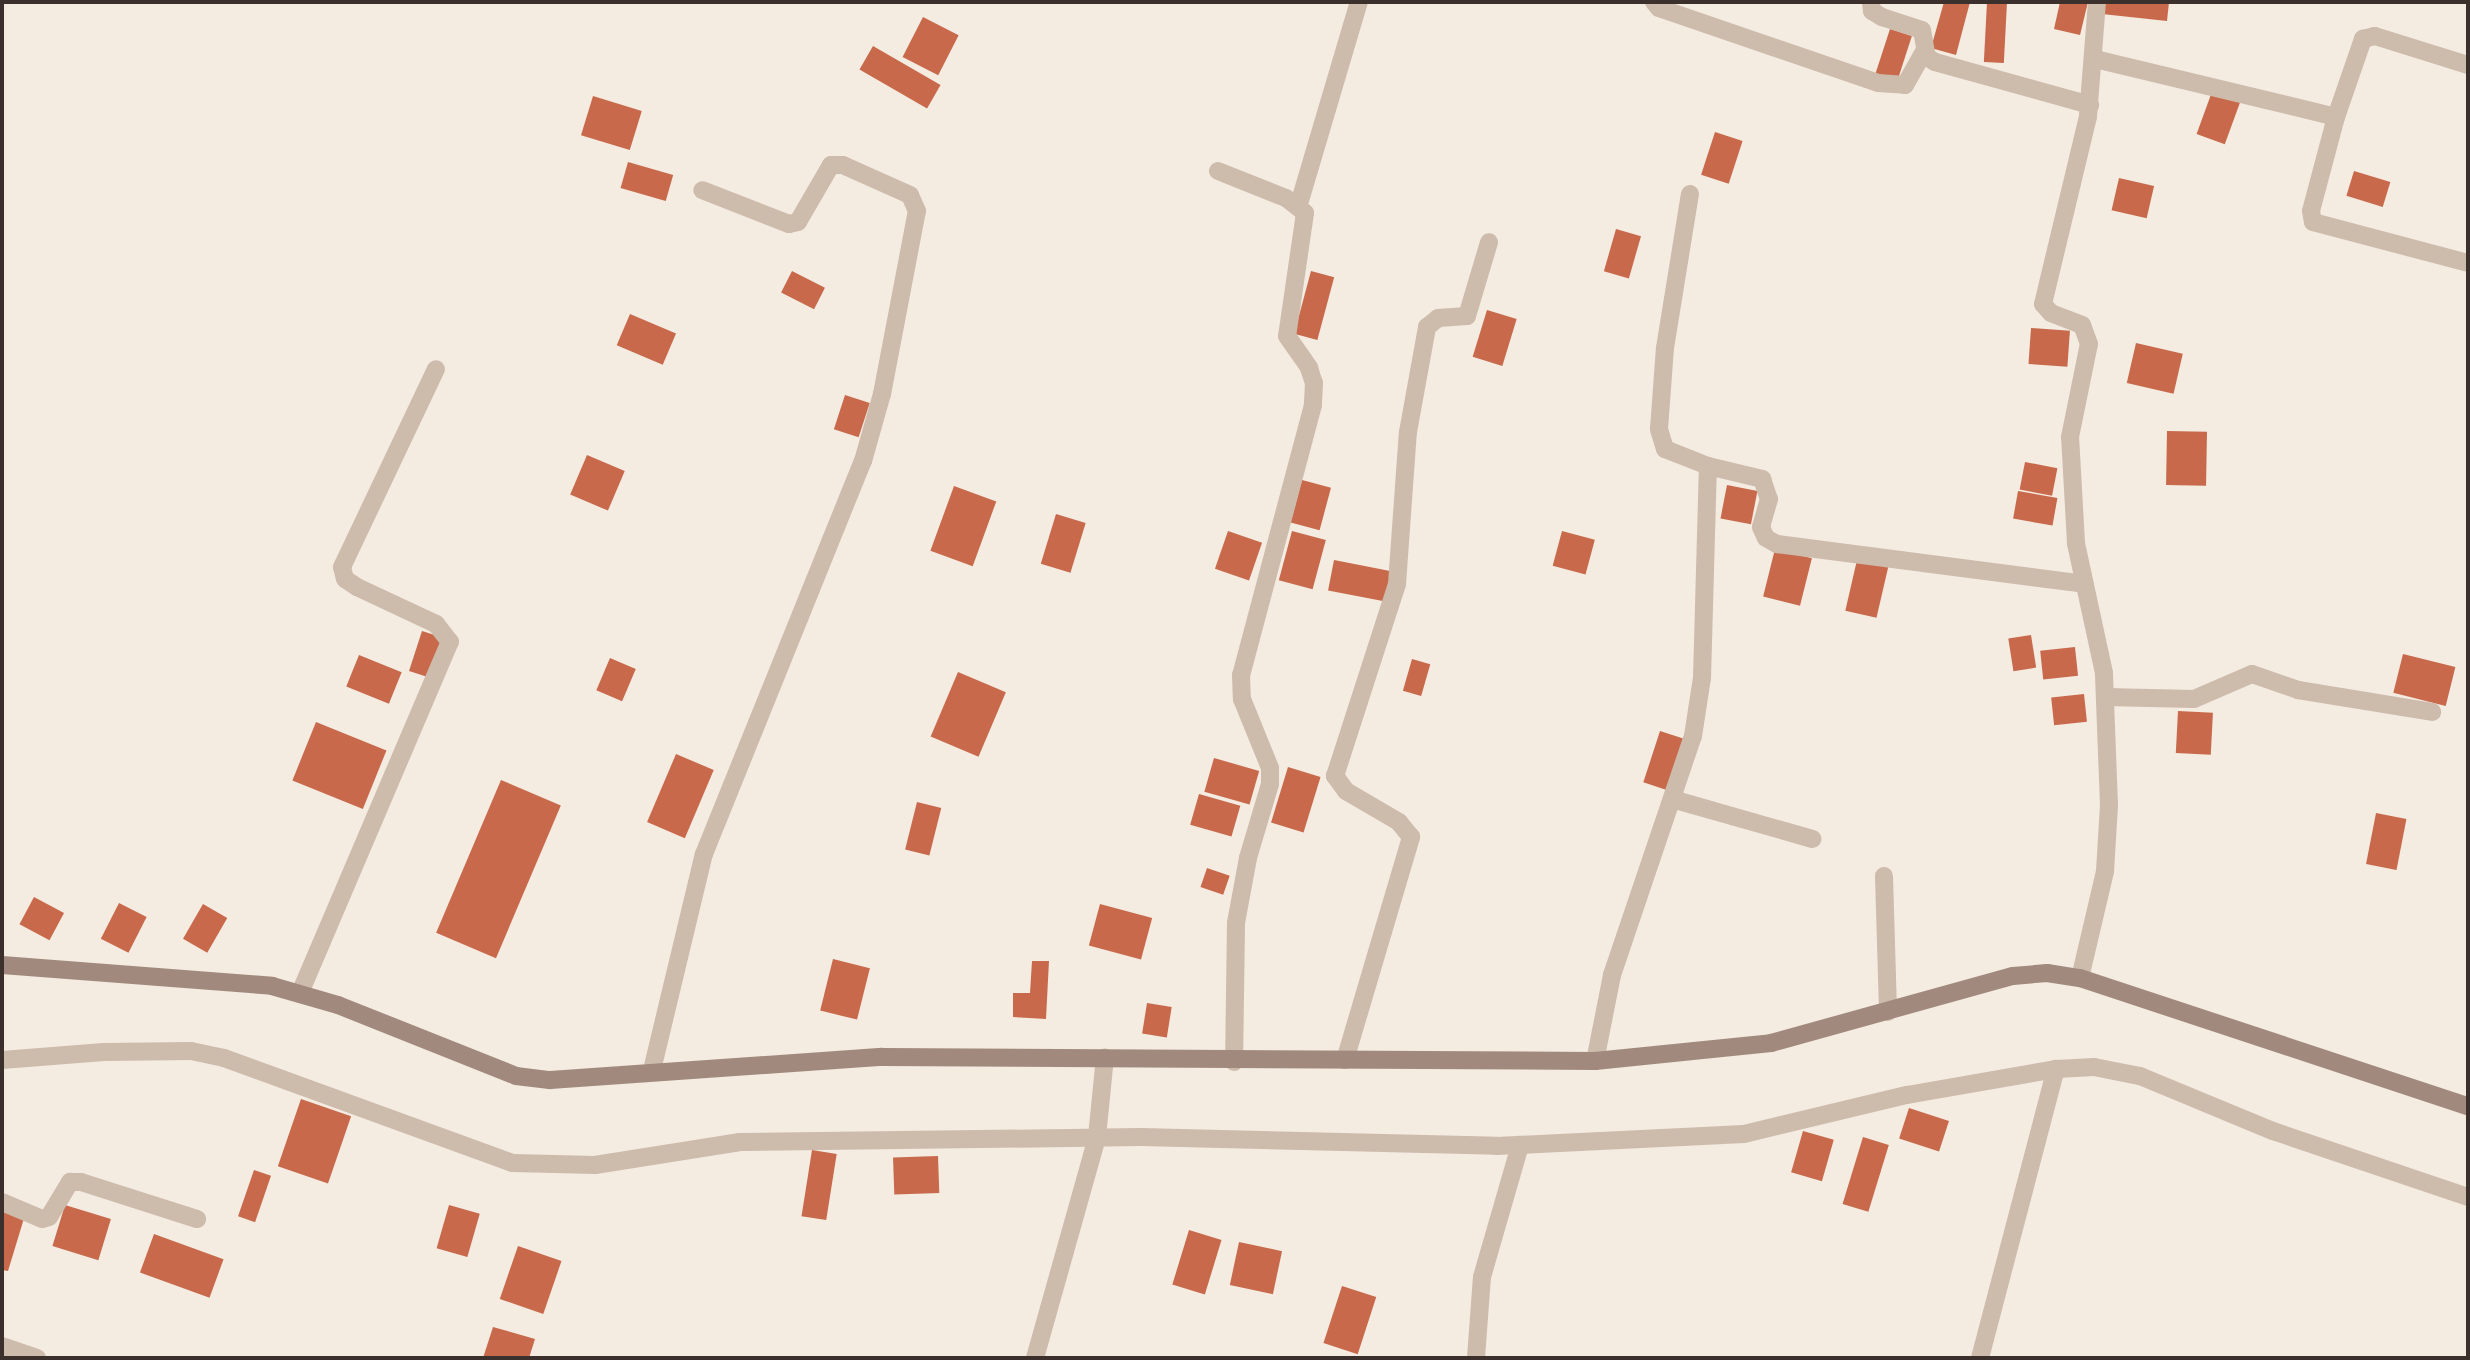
<!DOCTYPE html>
<html>
<head>
<meta charset="utf-8">
<style>
	body { margin:0 }
	#map { position:relative; width:2470px; height:1360px; overflow:hidden; background:#f4ebe1; font-family:Helvetica,sans-serif }
	div>[style] { position:absolute }
	.building>* { inset:0; background:#c8694b; transform-origin:0 0 }
	.street>* { height:18px; margin:-9px; padding:0 9px; transform-origin:9px; border-radius:9px; background:#cdbbac }
	.secondary>* { height:18px; margin:-9px; padding:0 9px; transform-origin:9px; border-radius:9px; background:#a18a7d }
	span { translate:-50% -50%; white-space:nowrap; text-align:center; line-height:1.15; -webkit-text-stroke:5px #fbf5ee; paint-order:stroke }
	.frame { position:absolute; inset:0; border:4px solid #3b302b; pointer-events:none }
</style>
</head>
<body>
<div id="map">
	<div class="building">
		<div style="clip-path:polygon(1944px 2px,1970px 2px,1956px 55px,1931px 48px)"></div>
		<div style="left:1987px;top:2px;width:20px;height:60px;rotate:3deg"></div>
		<div style="clip-path:polygon(2060px 2px,2088px 2px,2080px 35px,2054px 29px)"></div>
		<div style="clip-path:polygon(2103px 2px,2169px 2px,2167px 21px,2102px 14px)"></div>
		<div style="left:923px;top:17px;width:40px;height:45px;rotate:27deg"></div>
		<div style="left:1890px;top:29px;width:23px;height:49px;rotate:18deg"></div>
		<div style="left:873px;top:46px;width:78px;height:27px;rotate:30deg"></div>
		<div style="left:2213px;top:89px;width:30px;height:48px;rotate:20deg"></div>
		<div style="left:593px;top:96px;width:51px;height:41px;rotate:17deg"></div>
		<div style="left:1715px;top:132px;width:29px;height:45px;rotate:18deg"></div>
		<div style="left:628px;top:162px;width:47px;height:27px;rotate:16deg"></div>
		<div style="left:2354px;top:171px;width:38px;height:26px;rotate:17deg"></div>
		<div style="left:2119px;top:178px;width:36px;height:33px;rotate:13deg"></div>
		<div style="left:1616px;top:229px;width:26px;height:44px;rotate:16deg"></div>
		<div style="left:792px;top:271px;width:37px;height:24px;rotate:27deg"></div>
		<div style="left:1311px;top:271px;width:24px;height:65px;rotate:15deg"></div>
		<div style="left:1487px;top:310px;width:31px;height:49px;rotate:17deg"></div>
		<div style="left:630px;top:314px;width:50px;height:34px;rotate:23deg"></div>
		<div style="left:2031px;top:328px;width:39px;height:36px;rotate:4deg"></div>
		<div style="left:2136px;top:343px;width:48px;height:41px;rotate:13deg"></div>
		<div style="left:845px;top:395px;width:26px;height:36px;rotate:18deg"></div>
		<div style="left:2167px;top:431px;width:40px;height:54px;rotate:1deg"></div>
		<div style="left:587px;top:455px;width:41px;height:43px;rotate:23deg"></div>
		<div style="left:2025px;top:462px;width:33px;height:28px;rotate:11deg"></div>
		<div style="left:1302px;top:480px;width:30px;height:44px;rotate:15deg"></div>
		<div style="left:1727px;top:485px;width:31px;height:34px;rotate:11deg"></div>
		<div style="left:954px;top:486px;width:45px;height:69px;rotate:20deg"></div>
		<div style="left:2018px;top:491px;width:40px;height:28px;rotate:10deg"></div>
		<div style="left:1056px;top:514px;width:31px;height:52px;rotate:17deg"></div>
		<div style="left:1228px;top:531px;width:36px;height:40px;rotate:19deg"></div>
		<div style="left:1292px;top:531px;width:35px;height:51px;rotate:15deg"></div>
		<div style="left:1562px;top:531px;width:34px;height:36px;rotate:15deg"></div>
		<div style="left:1775px;top:549px;width:38px;height:49px;rotate:14deg"></div>
		<div style="left:1334px;top:560px;width:61px;height:31px;rotate:11deg"></div>
		<div style="left:1857px;top:560px;width:32px;height:52px;rotate:13deg"></div>
		<div style="left:422px;top:631px;width:23px;height:42px;rotate:18deg"></div>
		<div style="left:2031px;top:635px;width:33px;height:23px;rotate:81deg"></div>
		<div style="left:2075px;top:647px;width:29px;height:35px;rotate:84deg"></div>
		<div style="left:2403px;top:654px;width:54px;height:40px;rotate:14deg"></div>
		<div style="left:359px;top:655px;width:46px;height:34px;rotate:22deg"></div>
		<div style="left:610px;top:658px;width:28px;height:35px;rotate:23deg"></div>
		<div style="left:1412px;top:659px;width:19px;height:33px;rotate:16deg"></div>
		<div style="left:958px;top:672px;width:52px;height:70px;rotate:23deg"></div>
		<div style="left:2084px;top:694px;width:28px;height:33px;rotate:84deg"></div>
		<div style="left:2178px;top:711px;width:35px;height:42px;rotate:3deg"></div>
		<div style="left:316px;top:722px;width:76px;height:63px;rotate:22deg"></div>
		<div style="left:1660px;top:731px;width:26px;height:54px;rotate:18deg"></div>
		<div style="left:676px;top:754px;width:41px;height:74px;rotate:23deg"></div>
		<div style="left:1214px;top:758px;width:47px;height:35px;rotate:16deg"></div>
		<div style="left:1288px;top:767px;width:34px;height:58px;rotate:17deg"></div>
		<div style="left:501px;top:780px;width:65px;height:166px;rotate:23deg"></div>
		<div style="left:1199px;top:794px;width:43px;height:32px;rotate:16deg"></div>
		<div style="left:917px;top:802px;width:25px;height:49px;rotate:14deg"></div>
		<div style="left:2376px;top:813px;width:31px;height:52px;rotate:11deg"></div>
		<div style="left:1207px;top:868px;width:24px;height:20px;rotate:19deg"></div>
		<div style="left:34px;top:897px;width:34px;height:31px;rotate:28deg"></div>
		<div style="left:119px;top:903px;width:31px;height:40px;rotate:27deg"></div>
		<div style="left:203px;top:904px;width:28px;height:40px;rotate:30deg"></div>
		<div style="left:1100px;top:904px;width:54px;height:43px;rotate:15deg"></div>
		<div style="left:833px;top:959px;width:38px;height:53px;rotate:14deg"></div>
		<div style="clip-path:polygon(1032px 961px,1049px 961px,1046px 1019px,1013px 1017px,1013px 993px,1030px 993px)"></div>
		<div style="left:1147px;top:1003px;width:25px;height:31px;rotate:9deg"></div>
		<div style="left:301px;top:1099px;width:53px;height:71px;rotate:19deg"></div>
		<div style="left:1909px;top:1108px;width:42px;height:32px;rotate:18deg"></div>
		<div style="left:1803px;top:1131px;width:32px;height:43px;rotate:16deg"></div>
		<div style="left:1863px;top:1137px;width:27px;height:70px;rotate:17deg"></div>
		<div style="left:812px;top:1150px;width:25px;height:67px;rotate:9deg"></div>
		<div style="left:938px;top:1156px;width:37px;height:45px;rotate:88deg"></div>
		<div style="left:254px;top:1170px;width:18px;height:49px;rotate:19deg"></div>
		<div style="left:65px;top:1205px;width:48px;height:43px;rotate:17deg"></div>
		<div style="left:449px;top:1205px;width:32px;height:45px;rotate:16deg"></div>
		<div style="clip-path:polygon(2px 1208px,25px 1215px,8px 1271px,2px 1270px)"></div>
		<div style="left:1189px;top:1230px;width:34px;height:57px;rotate:17deg"></div>
		<div style="left:154px;top:1234px;width:74px;height:41px;rotate:20deg"></div>
		<div style="left:1239px;top:1242px;width:44px;height:44px;rotate:12deg"></div>
		<div style="left:518px;top:1246px;width:46px;height:56px;rotate:19deg"></div>
		<div style="left:1342px;top:1286px;width:36px;height:60px;rotate:18deg"></div>
		<div style="clip-path:polygon(493px 1327px,535px 1339px,529px 1358px,483px 1358px)"></div>
	</div>
	<div class="street">
		<div style="left:1654px;top:2px;width:8px;rotate:50deg"></div>
		<div style="left:1659px;top:8px;width:231px;rotate:18.9deg"></div>
		<div style="left:1878px;top:83px;width:27px;rotate:4deg"></div>
		<div style="left:1905px;top:85px;width:40px;rotate:-60.3deg"></div>
		<div style="left:1871px;top:2px;width:9px;rotate:84deg"></div>
		<div style="left:1872px;top:11px;width:12px;rotate:31deg"></div>
		<div style="left:1882px;top:17px;width:42px;rotate:18deg"></div>
		<div style="left:1922px;top:30px;width:27px;rotate:80deg"></div>
		<div style="left:1927px;top:57px;width:9px;rotate:32deg"></div>
		<div style="left:1935px;top:62px;width:161px;rotate:15.5deg"></div>
		<div style="left:2095px;top:59px;width:248px;rotate:13.5deg"></div>
		<div style="left:2336px;top:117px;width:97px;rotate:104.9deg"></div>
		<div style="left:2311px;top:211px;width:11px;rotate:80deg"></div>
		<div style="left:2313px;top:222px;width:160px;rotate:14.8deg"></div>
		<div style="left:2336px;top:117px;width:83px;rotate:-70.9deg"></div>
		<div style="left:2363px;top:39px;width:12px;rotate:-14deg"></div>
		<div style="left:2375px;top:36px;width:97px;rotate:17.3deg"></div>
		<div style="left:1218px;top:171px;width:73px;rotate:21.7deg"></div>
		<div style="left:1286px;top:198px;width:24px;rotate:38deg"></div>
		<div style="left:1305px;top:213px;width:124px;rotate:98.3deg"></div>
		<div style="left:1287px;top:336px;width:39px;rotate:55deg"></div>
		<div style="left:1309px;top:368px;width:16px;rotate:72deg"></div>
		<div style="left:1314px;top:383px;width:22px;rotate:93deg"></div>
		<div style="left:1313px;top:405px;width:279px;rotate:104.9deg"></div>
		<div style="left:1241px;top:675px;width:24px;rotate:88deg"></div>
		<div style="left:1242px;top:699px;width:74px;rotate:67.9deg"></div>
		<div style="left:1270px;top:768px;width:16px;rotate:90deg"></div>
		<div style="left:1270px;top:784px;width:77px;rotate:106.6deg"></div>
		<div style="left:1248px;top:858px;width:66px;rotate:100.5deg"></div>
		<div style="left:1236px;top:923px;width:139px;rotate:90.8deg"></div>
		<div style="left:1299px;top:204px;width:211px;rotate:-73.5deg"></div>
		<div style="left:1708px;top:466px;width:56px;rotate:13.5deg"></div>
		<div style="left:1762px;top:479px;width:21px;rotate:71deg"></div>
		<div style="left:1769px;top:499px;width:29px;rotate:106deg"></div>
		<div style="left:1761px;top:527px;width:12px;rotate:66deg"></div>
		<div style="left:1766px;top:538px;width:13px;rotate:29deg"></div>
		<div style="left:1777px;top:544px;width:310px;rotate:7.4deg"></div>
		<div style="left:2105px;top:697px;width:89px;rotate:1.3deg"></div>
		<div style="left:2194px;top:699px;width:63px;rotate:-23.3deg"></div>
		<div style="left:2252px;top:674px;width:49px;rotate:19.2deg"></div>
		<div style="left:2298px;top:690px;width:136px;rotate:9.3deg"></div>
		<div style="left:1672px;top:799px;width:146px;rotate:15.9deg"></div>
		<div style="left:1884px;top:876px;width:136px;rotate:88.3deg"></div>
		<div style="left:2080px;top:978px;width:110px;rotate:-76.8deg"></div>
		<div style="left:2105px;top:871px;width:66px;rotate:-86.5deg"></div>
		<div style="left:2109px;top:805px;width:132px;rotate:-92.2deg"></div>
		<div style="left:2104px;top:673px;width:133px;rotate:-102.2deg"></div>
		<div style="left:2076px;top:543px;width:106px;rotate:-93.2deg"></div>
		<div style="left:2070px;top:437px;width:95px;rotate:-78.5deg"></div>
		<div style="left:2089px;top:344px;width:20px;rotate:-110deg"></div>
		<div style="left:2082px;top:325px;width:33px;rotate:-159deg"></div>
		<div style="left:2051px;top:313px;width:12px;rotate:-132deg"></div>
		<div style="left:2043px;top:304px;width:193px;rotate:-76.5deg"></div>
		<div style="left:2088px;top:116px;width:114px;rotate:-85.5deg"></div>
		<div style="left:300px;top:993px;width:382px;rotate:-66.9deg"></div>
		<div style="left:450px;top:642px;width:23px;rotate:-128deg"></div>
		<div style="left:436px;top:624px;width:87px;rotate:-154.9deg"></div>
		<div style="left:357px;top:587px;width:14px;rotate:-146deg"></div>
		<div style="left:345px;top:579px;width:12px;rotate:-104deg"></div>
		<div style="left:342px;top:567px;width:219px;rotate:-64.6deg"></div>
		<div style="left:2px;top:1060px;width:102px;rotate:-4.5deg"></div>
		<div style="left:104px;top:1052px;width:87px;rotate:-0.7deg"></div>
		<div style="left:191px;top:1051px;width:34px;rotate:12deg"></div>
		<div style="left:224px;top:1058px;width:307px;rotate:20deg"></div>
		<div style="left:513px;top:1163px;width:82px;rotate:1.4deg"></div>
		<div style="left:595px;top:1165px;width:147px;rotate:-9deg"></div>
		<div style="left:740px;top:1142px;width:401px;rotate:-0.7deg"></div>
		<div style="left:1141px;top:1137px;width:356px;rotate:1.4deg"></div>
		<div style="left:1497px;top:1146px;width:247px;rotate:-2.8deg"></div>
		<div style="left:1744px;top:1134px;width:168px;rotate:-13.5deg"></div>
		<div style="left:1907px;top:1095px;width:151px;rotate:-9.9deg"></div>
		<div style="left:2056px;top:1069px;width:38px;rotate:-3deg"></div>
		<div style="left:2094px;top:1067px;width:47px;rotate:11.1deg"></div>
		<div style="left:2140px;top:1076px;width:144px;rotate:22.5deg"></div>
		<div style="left:2273px;top:1131px;width:206px;rotate:18.7deg"></div>
		<div style="left:1345px;top:1060px;width:233px;rotate:-73.5deg"></div>
		<div style="left:1411px;top:837px;width:19px;rotate:-129deg"></div>
		<div style="left:1399px;top:822px;width:61px;rotate:-149.7deg"></div>
		<div style="left:1346px;top:791px;width:19px;rotate:-126deg"></div>
		<div style="left:1335px;top:776px;width:202px;rotate:-72.1deg"></div>
		<div style="left:1397px;top:584px;width:152px;rotate:-85.9deg"></div>
		<div style="left:1408px;top:432px;width:107px;rotate:-79.7deg"></div>
		<div style="left:1427px;top:327px;width:14px;rotate:-39deg"></div>
		<div style="left:1438px;top:318px;width:29px;rotate:-4deg"></div>
		<div style="left:1467px;top:316px;width:77px;rotate:-73.4deg"></div>
		<div style="left:1595px;top:1061px;width:88px;rotate:-78.8deg"></div>
		<div style="left:1612px;top:975px;width:252px;rotate:-71.3deg"></div>
		<div style="left:1693px;top:736px;width:59px;rotate:-81.2deg"></div>
		<div style="left:1702px;top:678px;width:212px;rotate:-88.4deg"></div>
		<div style="left:1708px;top:466px;width:46px;rotate:-158.4deg"></div>
		<div style="left:1665px;top:449px;width:21px;rotate:-107deg"></div>
		<div style="left:1659px;top:429px;width:81px;rotate:-85.8deg"></div>
		<div style="left:1665px;top:348px;width:156px;rotate:-80.8deg"></div>
		<div style="left:652px;top:1070px;width:222px;rotate:-76.5deg"></div>
		<div style="left:704px;top:854px;width:424px;rotate:-68deg"></div>
		<div style="left:863px;top:461px;width:70px;rotate:-74.2deg"></div>
		<div style="left:882px;top:394px;width:186px;rotate:-79.2deg"></div>
		<div style="left:917px;top:211px;width:17px;rotate:-114deg"></div>
		<div style="left:910px;top:195px;width:73px;rotate:-155.9deg"></div>
		<div style="left:843px;top:165px;width:12px;rotate:180deg"></div>
		<div style="left:831px;top:165px;width:66px;rotate:120.1deg"></div>
		<div style="left:798px;top:222px;width:9px;rotate:167deg"></div>
		<div style="left:789px;top:224px;width:93px;rotate:-158.7deg"></div>
		<div style="left:2px;top:1202px;width:43px;rotate:23deg"></div>
		<div style="left:42px;top:1219px;width:7px;rotate:-16deg"></div>
		<div style="left:49px;top:1217px;width:41px;rotate:-59deg"></div>
		<div style="left:70px;top:1182px;width:11px"></div>
		<div style="left:81px;top:1182px;width:122px;rotate:17.7deg"></div>
		<div style="left:2px;top:1346px;width:37px;rotate:19deg"></div>
		<div style="left:1035px;top:1358px;width:230px;rotate:-74.3deg"></div>
		<div style="left:1097px;top:1137px;width:80px;rotate:-84.3deg"></div>
		<div style="left:1476px;top:1358px;width:81px;rotate:-85.8deg"></div>
		<div style="left:1482px;top:1277px;width:137px;rotate:-73.9deg"></div>
		<div style="left:1980px;top:1358px;width:299px;rotate:-75.3deg"></div>
	</div>
	<div class="secondary">
		<div style="left:2px;top:965px;width:271px;rotate:4.4deg"></div>
		<div style="left:272px;top:986px;width:69px;rotate:16.1deg"></div>
		<div style="left:338px;top:1005px;width:192px;rotate:21.7deg"></div>
		<div style="left:516px;top:1076px;width:34px;rotate:7deg"></div>
		<div style="left:550px;top:1080px;width:333px;rotate:-4deg"></div>
		<div style="left:882px;top:1057px;width:713px;rotate:0.32deg"></div>
		<div style="left:1595px;top:1061px;width:177px;rotate:-5.8deg"></div>
		<div style="left:1771px;top:1043px;width:251px;rotate:-15.5deg"></div>
		<div style="left:2013px;top:976px;width:34px;rotate:-5deg"></div>
		<div style="left:2047px;top:973px;width:33px;rotate:9deg"></div>
		<div style="left:2080px;top:978px;width:409px;rotate:18.3deg"></div>
	</div>
	<div class="frame"></div>
</div>
</body>
</html>
